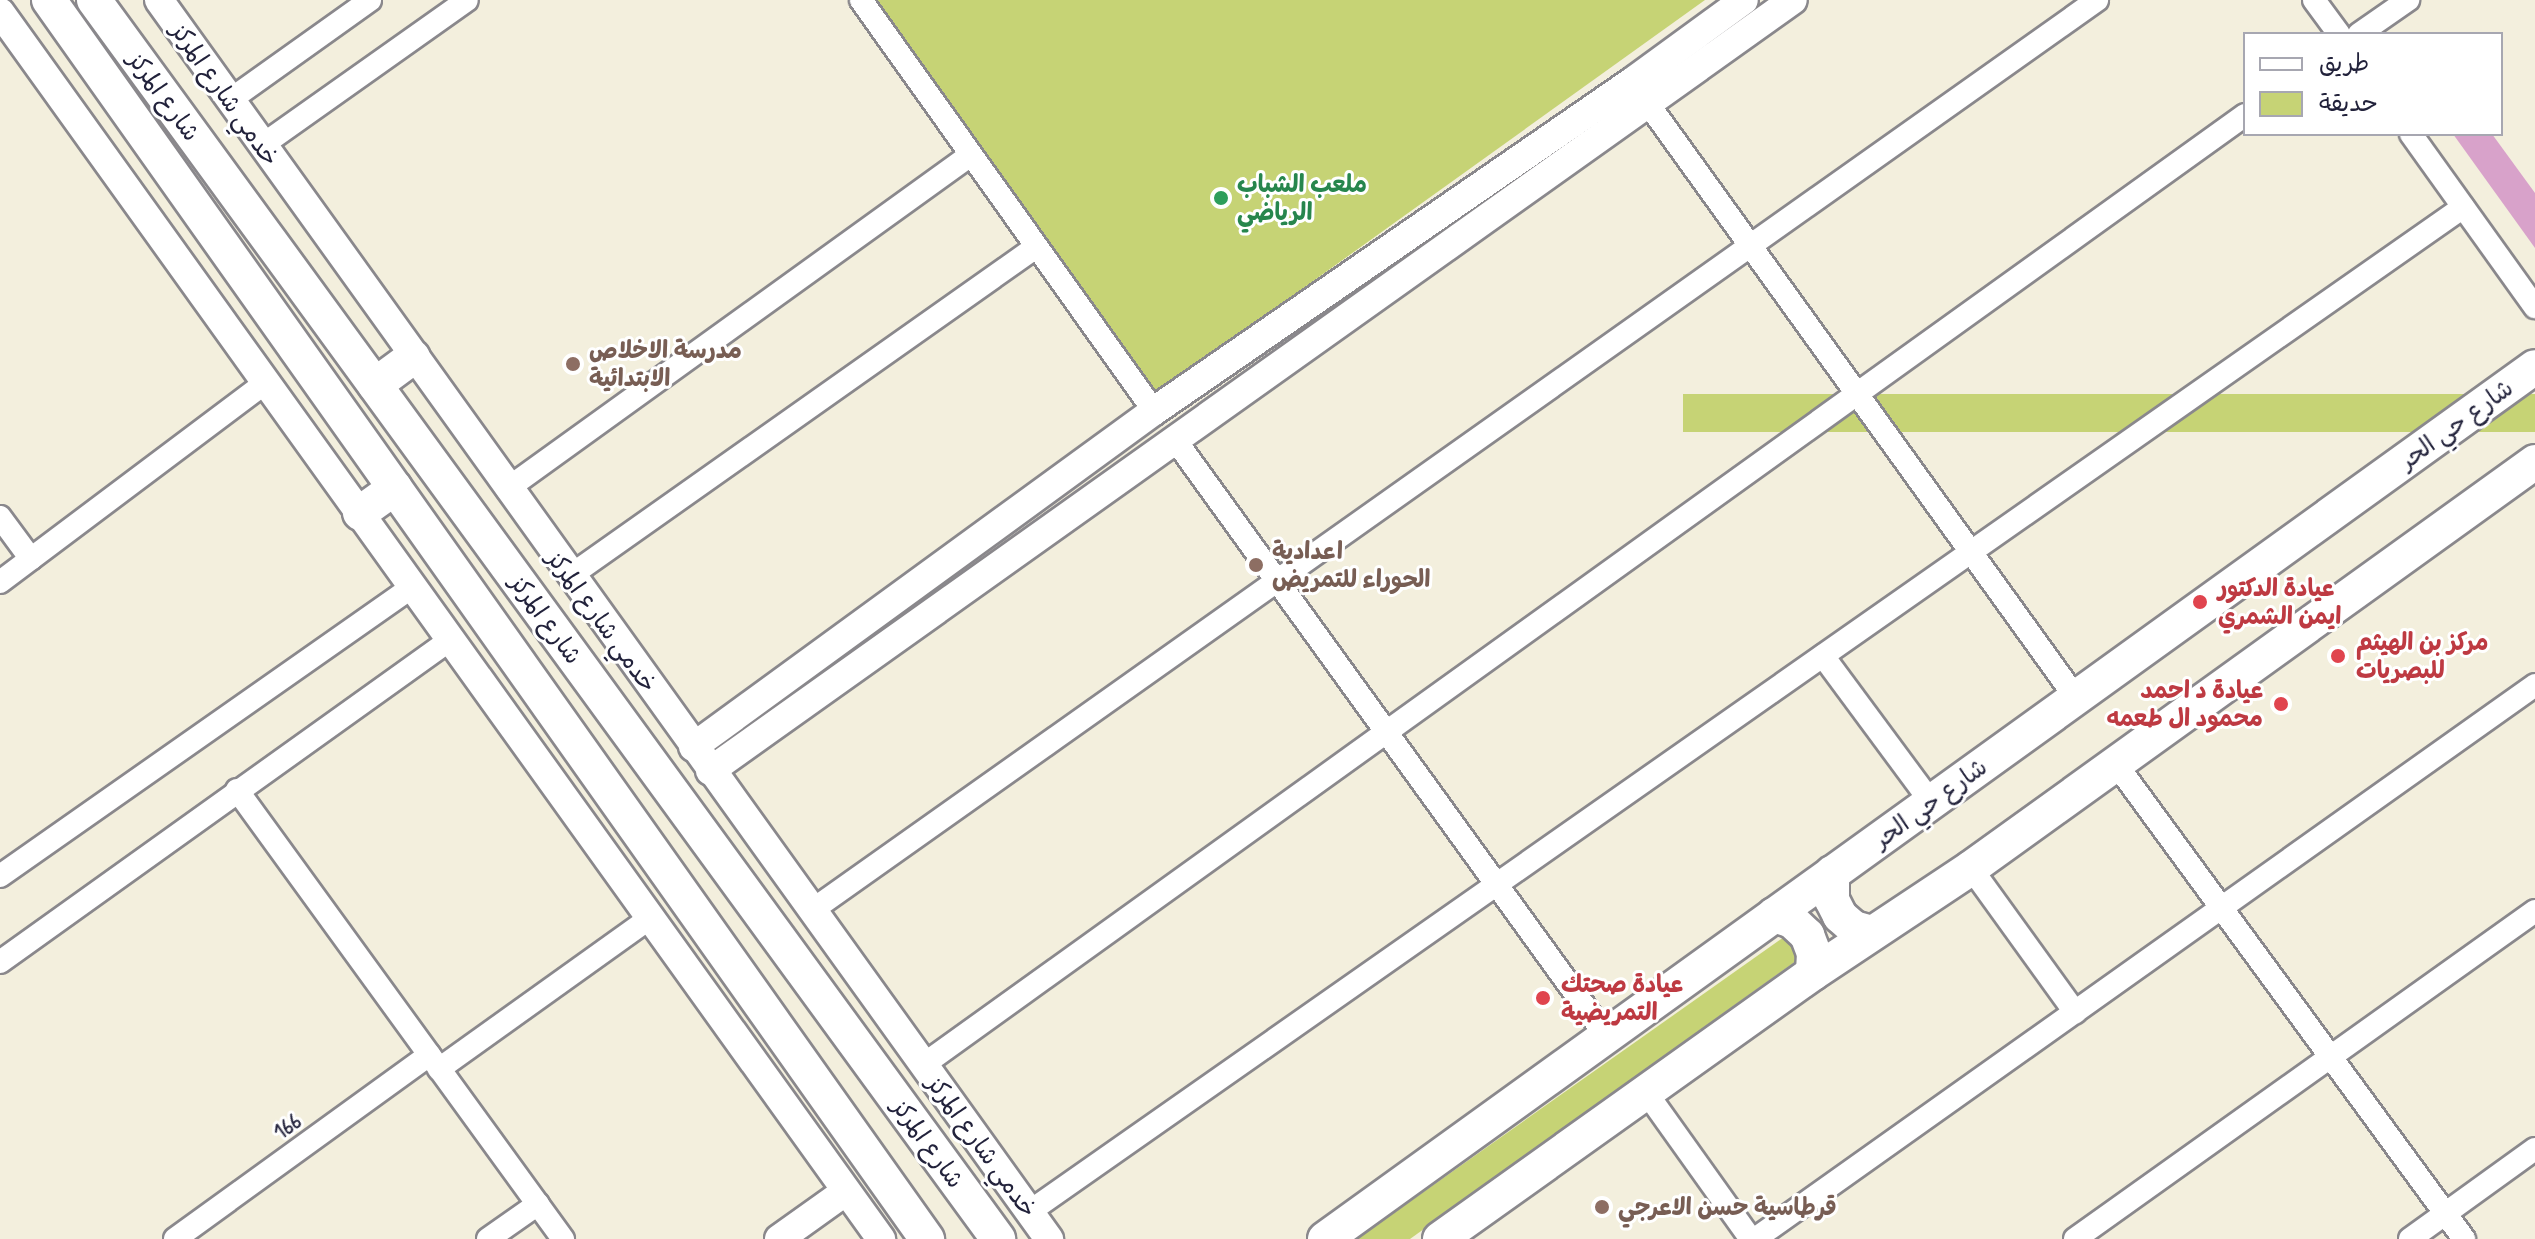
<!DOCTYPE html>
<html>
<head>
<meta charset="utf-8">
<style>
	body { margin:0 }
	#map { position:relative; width:2535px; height:1239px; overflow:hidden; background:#f3efdd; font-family:"Patrick Hand","Playpen Sans Arabic",sans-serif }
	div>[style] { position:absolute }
	.green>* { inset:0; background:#c6d375; transform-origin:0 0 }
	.building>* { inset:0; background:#d8a2ca }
	.roads { filter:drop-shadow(2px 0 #8a888c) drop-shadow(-2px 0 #8a888c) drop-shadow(0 2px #8a888c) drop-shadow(0 -2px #8a888c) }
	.minor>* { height:22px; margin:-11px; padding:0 11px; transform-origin:11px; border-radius:11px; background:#fff }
	.tertiary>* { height:28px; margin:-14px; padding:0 14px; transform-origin:14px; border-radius:14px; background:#fff }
	.primary>* { height:34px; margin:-17px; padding:0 17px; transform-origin:17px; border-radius:17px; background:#fff }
	.dots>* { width:22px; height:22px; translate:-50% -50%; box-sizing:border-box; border:4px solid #fff; border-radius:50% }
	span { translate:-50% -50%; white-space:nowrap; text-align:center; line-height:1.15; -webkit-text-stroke:6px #fff; paint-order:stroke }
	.street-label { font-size:24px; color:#22223b }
	.leisure-label { font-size:24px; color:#27864d; font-weight:700 }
	.left { translate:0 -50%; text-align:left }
	.education-label { font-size:24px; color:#785e54; font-weight:700 }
	.health-label { font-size:24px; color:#be3a42; font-weight:700 }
	.right { translate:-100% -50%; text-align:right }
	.legend { position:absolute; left:2243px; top:32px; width:260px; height:104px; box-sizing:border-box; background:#fff; border:2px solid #a7a7b1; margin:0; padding:10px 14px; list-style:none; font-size:24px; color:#22223b }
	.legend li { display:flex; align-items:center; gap:16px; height:40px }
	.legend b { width:40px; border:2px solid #a7a7b1 }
</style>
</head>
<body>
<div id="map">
	<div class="green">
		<div style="clip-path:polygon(872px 0,1705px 0,1153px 396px)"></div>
		<div style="left:2535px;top:394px;width:38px;height:852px;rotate:90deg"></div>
		<div style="clip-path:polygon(1791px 932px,1807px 953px,1410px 1239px,1357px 1239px)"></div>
	</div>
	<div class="building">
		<div style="clip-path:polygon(2453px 134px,2492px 134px,2535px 193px,2535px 248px)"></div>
	</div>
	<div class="roads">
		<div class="minor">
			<div style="left:861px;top:0;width:505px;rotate:54.52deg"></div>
			<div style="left:2314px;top:0;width:42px;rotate:53.7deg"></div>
			<div style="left:2359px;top:34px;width:60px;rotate:-34.8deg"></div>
			<div style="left:230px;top:100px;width:172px;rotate:-35.5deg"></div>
			<div style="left:1649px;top:105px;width:731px;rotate:54.24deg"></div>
			<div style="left:2411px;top:134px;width:213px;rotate:54.4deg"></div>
			<div style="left:261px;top:146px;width:252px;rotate:-35.3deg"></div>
			<div style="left:1176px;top:441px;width:734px;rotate:54.14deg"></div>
			<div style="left:507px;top:489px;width:570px;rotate:-35.78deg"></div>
			<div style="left:0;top:517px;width:52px;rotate:53.6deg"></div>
			<div style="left:570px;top:576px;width:570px;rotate:-35.22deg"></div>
			<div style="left:0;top:582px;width:333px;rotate:-36.9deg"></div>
			<div style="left:1823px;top:656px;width:182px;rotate:53.5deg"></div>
			<div style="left:2116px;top:764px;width:589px;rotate:53.77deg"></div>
			<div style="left:237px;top:790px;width:555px;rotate:54.02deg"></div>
			<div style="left:1971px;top:868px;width:178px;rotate:54.2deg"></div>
			<div style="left:0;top:876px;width:503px;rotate:-35.05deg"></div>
			<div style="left:811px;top:911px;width:1576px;rotate:-35.31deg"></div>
			<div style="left:0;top:962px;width:553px;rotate:-35.59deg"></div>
			<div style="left:923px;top:1065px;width:1628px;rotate:-35.7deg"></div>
			<div style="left:439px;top:1069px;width:259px;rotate:-35.6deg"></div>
			<div style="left:1646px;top:1092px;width:181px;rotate:54.5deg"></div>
			<div style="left:1029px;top:1212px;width:1751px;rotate:-35.02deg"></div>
			<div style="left:175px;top:1239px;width:314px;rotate:-35.9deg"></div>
			<div style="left:488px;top:1239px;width:61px;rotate:-35deg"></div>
			<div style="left:1755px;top:1239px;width:957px;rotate:-35.38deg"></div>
			<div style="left:2075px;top:1239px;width:565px;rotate:-35.49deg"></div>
			<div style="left:2410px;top:1239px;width:154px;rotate:-35.8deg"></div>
		</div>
		<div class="tertiary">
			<div style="left:159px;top:0;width:1526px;rotate:54.31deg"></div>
			<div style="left:0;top:12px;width:1511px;rotate:54.32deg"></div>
			<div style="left:693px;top:747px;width:570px;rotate:-36.09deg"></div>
			<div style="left:1154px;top:411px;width:582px;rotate:-34.56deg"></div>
			<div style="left:1633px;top:81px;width:137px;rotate:-36.1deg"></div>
			<div style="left:710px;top:771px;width:1329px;rotate:-35.45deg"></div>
			<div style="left:779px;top:1239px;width:82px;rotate:-35.6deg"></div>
		</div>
		<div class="primary">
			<div style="left:49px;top:0;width:1519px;rotate:54.68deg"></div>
			<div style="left:94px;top:0;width:1534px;rotate:53.88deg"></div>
			<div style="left:375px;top:385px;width:47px;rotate:-36.4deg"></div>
			<div style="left:360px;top:513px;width:43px;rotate:-35.5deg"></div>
			<div style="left:1832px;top:873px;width:27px;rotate:90deg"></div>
			<div style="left:1832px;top:900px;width:18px;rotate:63deg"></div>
			<div style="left:1840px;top:916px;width:18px;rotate:41deg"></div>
			<div style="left:1854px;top:928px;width:18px;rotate:16deg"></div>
			<div style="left:1774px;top:915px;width:19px;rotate:18deg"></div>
			<div style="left:1792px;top:921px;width:21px;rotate:43deg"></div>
			<div style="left:1807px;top:935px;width:19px;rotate:69deg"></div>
			<div style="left:1814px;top:953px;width:20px;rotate:93deg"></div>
			<div style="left:1325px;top:1239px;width:1491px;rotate:-35.78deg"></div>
			<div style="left:1440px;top:1239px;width:458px;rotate:-35.5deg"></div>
			<div style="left:1813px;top:973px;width:190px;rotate:-33.6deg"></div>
			<div style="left:1971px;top:868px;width:695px;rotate:-35.75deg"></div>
		</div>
	</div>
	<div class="dots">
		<div style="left:1221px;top:198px;background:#2e9e5b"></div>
		<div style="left:573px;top:364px;background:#8d6e63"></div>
		<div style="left:1256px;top:565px;background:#8d6e63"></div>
		<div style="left:2200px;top:602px;background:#e0444e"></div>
		<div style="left:2338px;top:656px;background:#e0444e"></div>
		<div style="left:2281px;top:704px;background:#e0444e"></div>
		<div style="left:1543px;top:998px;background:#e0444e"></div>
		<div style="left:1602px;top:1207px;background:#8d6e63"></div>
	</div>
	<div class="street-label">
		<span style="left:225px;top:94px;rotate:55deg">خدمي شارع المركز</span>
		<span style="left:164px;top:96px;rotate:54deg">شارع المركز</span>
		<span style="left:2456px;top:424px;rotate:-36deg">شارع حي الحر</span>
		<span style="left:546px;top:619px;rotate:54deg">شارع المركز</span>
		<span style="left:602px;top:621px;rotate:54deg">خدمي شارع المركز</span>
		<span style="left:1930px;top:803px;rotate:-36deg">شارع حي الحر</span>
		<span style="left:287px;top:1126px;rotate:-36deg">166</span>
		<span style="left:928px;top:1143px;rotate:54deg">شارع المركز</span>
		<span style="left:982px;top:1146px;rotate:54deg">خدمي شارع المركز</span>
	</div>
	<div class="leisure-label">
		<span class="left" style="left:1237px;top:198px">ملعب الشباب<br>الرياضي</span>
	</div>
	<div class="education-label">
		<span class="left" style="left:589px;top:364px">مدرسة الاخلاص<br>الابتدائية</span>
		<span class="left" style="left:1272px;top:565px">اعدادية<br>الحوراء للتمريض</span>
		<span class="left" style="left:1618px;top:1207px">قرطاسية حسن الاعرجي</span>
	</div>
	<div class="health-label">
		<span class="left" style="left:2218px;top:602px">عيادة الدكتور<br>ايمن الشمري</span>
		<span class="left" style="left:2356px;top:656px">مركز بن الهيثم<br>للبصريات</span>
		<span class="right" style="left:2263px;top:704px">عيادة د احمد<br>محمود ال طعمه</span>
		<span class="left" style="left:1561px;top:998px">عيادة صحتك<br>التمريضية</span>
	</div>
	<ul class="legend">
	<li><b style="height:10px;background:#fff"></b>طريق</li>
	<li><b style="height:22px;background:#c6d375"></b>حديقة</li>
	</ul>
</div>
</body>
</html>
